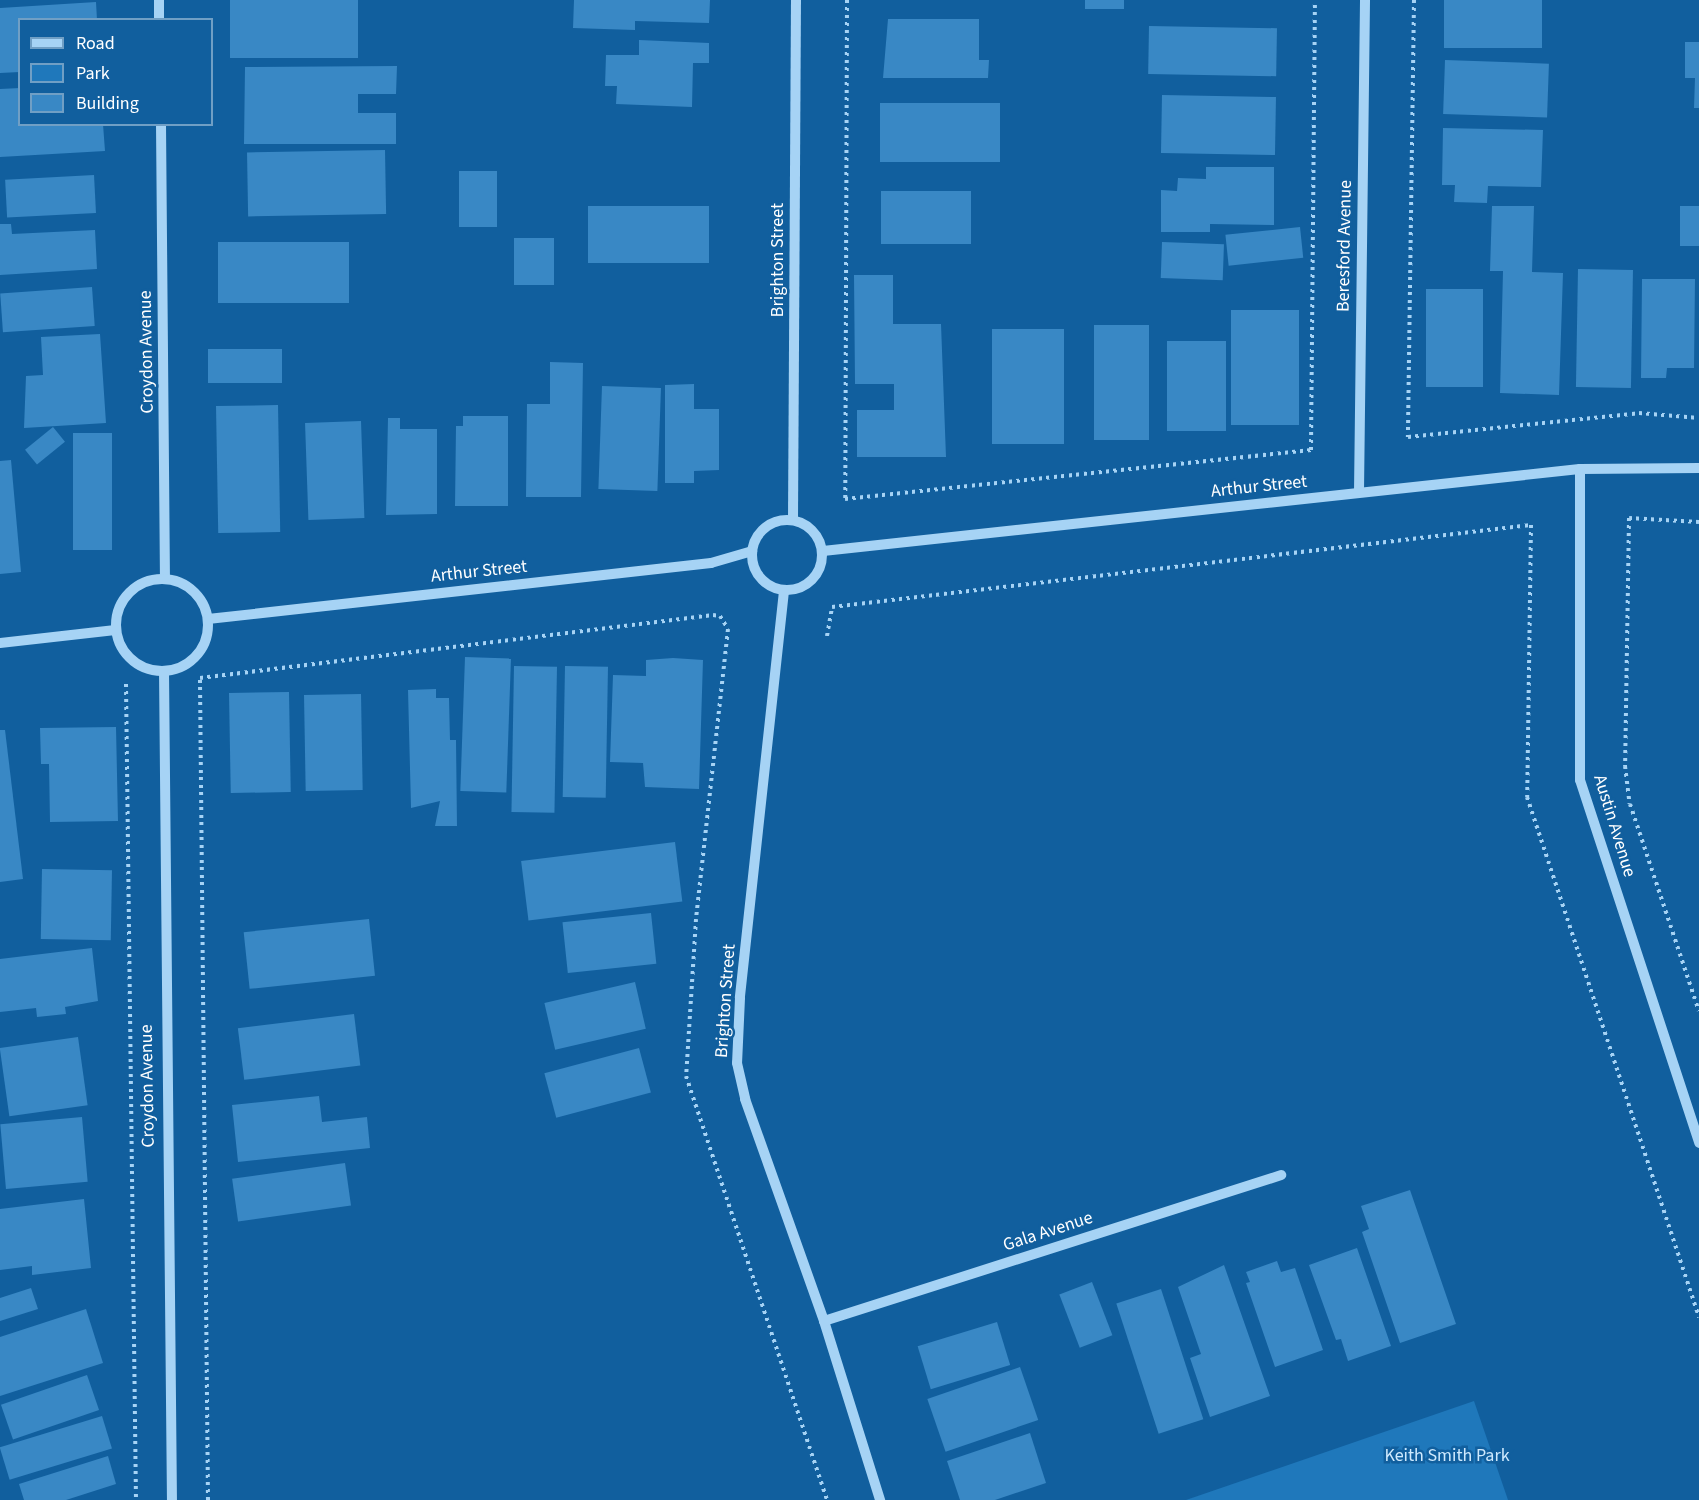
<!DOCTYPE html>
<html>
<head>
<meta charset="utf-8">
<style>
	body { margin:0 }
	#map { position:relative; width:1699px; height:1500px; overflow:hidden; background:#115f9e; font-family:"Source Sans 3",sans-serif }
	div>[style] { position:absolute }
	.green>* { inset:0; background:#1f78bb }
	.building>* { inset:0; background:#3988c5; transform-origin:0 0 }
	.path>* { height:4px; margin-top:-2px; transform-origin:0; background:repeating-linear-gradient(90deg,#a6d3f5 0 3px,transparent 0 7.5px) }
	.minor>* { height:10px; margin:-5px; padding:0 5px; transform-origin:5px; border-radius:5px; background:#a6d3f5 }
	.minor>.ring { margin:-5px; padding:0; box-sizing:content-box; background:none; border:10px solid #a6d3f5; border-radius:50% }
	span { translate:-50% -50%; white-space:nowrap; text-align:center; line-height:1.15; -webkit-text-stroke:5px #115f9e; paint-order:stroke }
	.street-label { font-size:18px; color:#fff }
	.park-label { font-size:18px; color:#cfeafe }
	.legend { position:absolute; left:18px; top:18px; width:195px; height:108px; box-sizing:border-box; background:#115f9e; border:2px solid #709fc5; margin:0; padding:8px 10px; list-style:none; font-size:18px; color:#fff }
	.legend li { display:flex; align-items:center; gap:12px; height:30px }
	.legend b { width:30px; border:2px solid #709fc5 }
</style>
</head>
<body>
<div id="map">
	<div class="green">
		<div style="clip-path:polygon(1474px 1401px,1508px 1500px,1186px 1500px)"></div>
	</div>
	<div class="building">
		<div style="left:230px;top:0;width:128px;height:58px"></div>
		<div style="clip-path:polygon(574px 0,710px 0,709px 23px,635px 21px,635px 30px,573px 28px)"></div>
		<div style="left:1085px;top:0;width:39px;height:9px"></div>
		<div style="left:1444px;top:0;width:98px;height:48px"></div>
		<div style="clip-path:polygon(96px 2px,97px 20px,20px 20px,20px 72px,0 73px,0 8px)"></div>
		<div style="clip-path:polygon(888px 19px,979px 19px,979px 60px,989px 60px,988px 78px,883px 78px)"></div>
		<div style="left:1149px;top:26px;width:128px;height:48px;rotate:1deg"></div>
		<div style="clip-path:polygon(639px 40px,709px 43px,709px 63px,693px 63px,692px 107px,616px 104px,617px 86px,605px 86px,606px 55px,639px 55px)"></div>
		<div style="clip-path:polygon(1685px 42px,1699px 42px,1699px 108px,1694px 108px,1695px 78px,1685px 78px)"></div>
		<div style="left:1445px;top:60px;width:104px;height:54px;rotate:2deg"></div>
		<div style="clip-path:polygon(397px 66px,396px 94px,358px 94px,358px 113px,396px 113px,396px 144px,244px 144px,245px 67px)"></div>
		<div style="clip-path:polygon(20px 88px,20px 124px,103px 124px,105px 151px,0 157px,0 89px)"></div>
		<div style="left:1162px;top:95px;width:114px;height:58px;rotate:1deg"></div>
		<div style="left:880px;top:103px;width:120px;height:59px"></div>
		<div style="clip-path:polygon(1443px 128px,1543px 130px,1541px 187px,1488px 186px,1487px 203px,1454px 202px,1455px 185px,1442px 185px)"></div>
		<div style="left:385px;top:150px;width:64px;height:138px;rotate:89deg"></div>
		<div style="clip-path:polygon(1206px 167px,1274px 167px,1274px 225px,1210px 224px,1210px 232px,1161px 232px,1161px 190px,1177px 191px,1178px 178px,1206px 179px)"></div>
		<div style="left:459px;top:171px;width:38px;height:56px"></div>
		<div style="left:94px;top:175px;width:38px;height:89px;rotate:87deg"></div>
		<div style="left:881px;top:191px;width:90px;height:53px"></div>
		<div style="left:588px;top:206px;width:121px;height:57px"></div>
		<div style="clip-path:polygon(1492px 206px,1534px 206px,1532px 272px,1563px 273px,1559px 395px,1500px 393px,1503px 271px,1490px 271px)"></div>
		<div style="left:1680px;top:206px;width:19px;height:40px"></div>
		<div style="clip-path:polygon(0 224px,11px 224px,12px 234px,95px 230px,97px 269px,0 275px)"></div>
		<div style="left:1300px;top:227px;width:31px;height:75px;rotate:84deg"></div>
		<div style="left:514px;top:238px;width:40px;height:47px"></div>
		<div style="left:218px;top:242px;width:131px;height:61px"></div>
		<div style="left:1162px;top:242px;width:62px;height:36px;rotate:2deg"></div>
		<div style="left:1578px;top:269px;width:55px;height:118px;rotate:1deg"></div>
		<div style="clip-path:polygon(854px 275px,893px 275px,893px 324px,941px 324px,946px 457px,857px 457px,857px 410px,894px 410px,894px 384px,855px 384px)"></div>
		<div style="clip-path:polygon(1642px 279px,1695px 279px,1694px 368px,1667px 368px,1666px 378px,1641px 378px)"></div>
		<div style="left:92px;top:287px;width:39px;height:92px;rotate:86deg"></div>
		<div style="left:1426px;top:289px;width:57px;height:98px"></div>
		<div style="left:1231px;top:310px;width:68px;height:115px"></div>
		<div style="left:1094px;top:325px;width:55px;height:115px"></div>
		<div style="left:992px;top:329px;width:72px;height:115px"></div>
		<div style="clip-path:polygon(100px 334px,106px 423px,24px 428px,26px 376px,43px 375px,41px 337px)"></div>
		<div style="left:1167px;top:341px;width:59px;height:90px"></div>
		<div style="left:208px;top:349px;width:74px;height:34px"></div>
		<div style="clip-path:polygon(550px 362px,583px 363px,581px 497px,526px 497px,527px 404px,550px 404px)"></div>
		<div style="clip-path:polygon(694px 384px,694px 409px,719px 409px,719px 470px,694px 471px,694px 483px,665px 483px,665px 385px)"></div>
		<div style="left:602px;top:386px;width:59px;height:103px;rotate:2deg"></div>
		<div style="left:278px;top:405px;width:127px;height:62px;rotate:89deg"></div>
		<div style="clip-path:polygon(463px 416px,508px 416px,508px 506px,455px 506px,456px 426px,463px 426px)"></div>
		<div style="clip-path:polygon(388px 418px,400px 418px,400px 429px,437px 429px,437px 514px,386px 515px)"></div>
		<div style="left:361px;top:421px;width:97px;height:56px;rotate:88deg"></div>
		<div style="left:53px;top:427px;width:19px;height:36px;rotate:51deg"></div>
		<div style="left:73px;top:433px;width:39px;height:117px"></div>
		<div style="clip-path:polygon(11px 460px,21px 572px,0 574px,0 461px)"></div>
		<div style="left:465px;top:657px;width:46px;height:134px;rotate:2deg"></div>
		<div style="clip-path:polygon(673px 658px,703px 660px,699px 789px,645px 787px,643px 763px,610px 762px,613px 675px,646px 676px,646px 660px)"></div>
		<div style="left:514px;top:666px;width:43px;height:146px;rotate:1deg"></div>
		<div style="left:565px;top:666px;width:43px;height:131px;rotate:1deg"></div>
		<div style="clip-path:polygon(436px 689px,436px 698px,449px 698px,450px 740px,456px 740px,457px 826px,435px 826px,440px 801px,411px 808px,408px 690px)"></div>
		<div style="left:289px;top:692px;width:100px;height:60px;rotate:89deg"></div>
		<div style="left:361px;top:694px;width:96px;height:57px;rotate:89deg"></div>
		<div style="clip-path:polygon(116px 727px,118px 821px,50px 822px,49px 764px,41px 764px,40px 728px)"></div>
		<div style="clip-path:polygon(0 730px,5px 730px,23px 879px,0 882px)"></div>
		<div style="left:675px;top:842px;width:60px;height:155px;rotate:83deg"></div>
		<div style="left:42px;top:869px;width:70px;height:70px;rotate:1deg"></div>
		<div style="left:651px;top:913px;width:51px;height:89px;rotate:84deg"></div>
		<div style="left:369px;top:919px;width:57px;height:126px;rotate:84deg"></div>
		<div style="clip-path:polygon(92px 948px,98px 1001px,65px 1007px,66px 1014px,37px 1017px,36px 1008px,0 1012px,0 959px)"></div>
		<div style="left:635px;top:982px;width:48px;height:93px;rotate:77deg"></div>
		<div style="left:354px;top:1014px;width:52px;height:117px;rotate:83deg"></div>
		<div style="left:78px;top:1037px;width:69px;height:79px;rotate:82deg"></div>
		<div style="left:639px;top:1048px;width:46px;height:98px;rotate:75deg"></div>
		<div style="clip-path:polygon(319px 1096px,322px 1122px,367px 1117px,370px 1148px,238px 1162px,232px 1105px)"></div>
		<div style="left:82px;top:1117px;width:65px;height:82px;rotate:85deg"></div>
		<div style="left:345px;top:1163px;width:43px;height:114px;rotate:82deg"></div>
		<div style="clip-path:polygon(1410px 1190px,1456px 1324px,1400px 1343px,1362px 1232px,1369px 1229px,1361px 1206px)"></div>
		<div style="clip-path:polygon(84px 1199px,91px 1268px,32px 1275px,32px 1266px,0 1270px,0 1209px)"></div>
		<div style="clip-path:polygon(1357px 1248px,1391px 1346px,1348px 1361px,1341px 1339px,1336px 1340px,1309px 1265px)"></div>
		<div style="clip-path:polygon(1277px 1261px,1281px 1272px,1295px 1268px,1323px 1350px,1275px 1367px,1246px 1283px,1250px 1282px,1246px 1272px)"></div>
		<div style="clip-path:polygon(1224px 1265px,1270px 1396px,1210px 1417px,1190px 1358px,1201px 1354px,1178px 1287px)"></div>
		<div style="left:1092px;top:1282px;width:57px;height:35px;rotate:69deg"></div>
		<div style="clip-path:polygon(31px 1288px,38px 1309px,0 1321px,0 1298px)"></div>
		<div style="left:1161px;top:1289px;width:137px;height:47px;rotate:72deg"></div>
		<div style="clip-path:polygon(86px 1309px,103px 1363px,0 1396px,0 1337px)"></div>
		<div style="left:997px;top:1322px;width:45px;height:83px;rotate:73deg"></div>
		<div style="left:1020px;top:1367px;width:56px;height:98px;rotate:71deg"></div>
		<div style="left:87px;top:1375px;width:37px;height:91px;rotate:71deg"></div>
		<div style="left:102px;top:1416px;width:34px;height:107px;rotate:73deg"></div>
		<div style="clip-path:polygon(1030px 1433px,1046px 1483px,995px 1500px,960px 1500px,947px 1461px)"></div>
		<div style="clip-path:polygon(108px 1456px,116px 1484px,66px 1500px,24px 1500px,19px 1484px)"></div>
	</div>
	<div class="path">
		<div style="left:847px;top:0;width:499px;rotate:90.2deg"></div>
		<div style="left:845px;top:499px;width:469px;rotate:-6deg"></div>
		<div style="left:1311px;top:450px;width:450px;rotate:-89.5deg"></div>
		<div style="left:1414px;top:0;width:437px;rotate:90.8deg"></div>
		<div style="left:1408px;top:437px;width:232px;rotate:-5.9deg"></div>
		<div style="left:1639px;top:413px;width:60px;rotate:4.8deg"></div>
		<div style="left:1699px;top:522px;width:70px;rotate:-176.7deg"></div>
		<div style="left:1629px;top:518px;width:248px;rotate:90.9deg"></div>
		<div style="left:1625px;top:766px;width:38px;rotate:83deg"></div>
		<div style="left:1630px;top:804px;width:218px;rotate:71.6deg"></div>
		<div style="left:827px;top:636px;width:29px;rotate:-80deg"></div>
		<div style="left:832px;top:607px;width:704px;rotate:-6.69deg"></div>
		<div style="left:1531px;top:525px;width:272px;rotate:90.8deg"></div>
		<div style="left:1527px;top:797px;width:548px;rotate:71.7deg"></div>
		<div style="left:126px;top:684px;width:816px;rotate:89.3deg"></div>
		<div style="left:208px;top:1500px;width:822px;rotate:-90.56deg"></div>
		<div style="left:200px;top:678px;width:517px;rotate:-7deg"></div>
		<div style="left:713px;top:615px;width:7px;rotate:8deg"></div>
		<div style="left:720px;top:616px;width:15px;rotate:58deg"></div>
		<div style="left:728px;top:629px;width:292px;rotate:96.3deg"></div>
		<div style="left:696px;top:919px;width:157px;rotate:93.6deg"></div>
		<div style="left:686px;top:1076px;width:447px;rotate:71.6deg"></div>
	</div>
	<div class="minor">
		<div style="left:159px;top:0;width:20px;rotate:90deg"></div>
		<div style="left:161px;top:124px;width:455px;rotate:89.5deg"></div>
		<div style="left:1580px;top:469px;width:311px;rotate:90deg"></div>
		<div style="left:1580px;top:780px;width:382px;rotate:71.8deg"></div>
		<div style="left:1359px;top:492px;width:492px;rotate:-89.3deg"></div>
		<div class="ring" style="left:752px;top:520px;width:60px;height:60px"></div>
		<div style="left:793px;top:520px;width:520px;rotate:-89.67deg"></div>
		<div style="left:823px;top:551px;width:761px;rotate:-6.18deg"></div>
		<div style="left:1580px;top:469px;width:119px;rotate:-0.5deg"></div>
		<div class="ring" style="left:116px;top:579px;width:82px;height:82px"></div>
		<div style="left:784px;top:591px;width:409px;rotate:96.2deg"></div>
		<div style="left:740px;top:998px;width:65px;rotate:92.6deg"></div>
		<div style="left:737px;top:1063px;width:37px;rotate:77deg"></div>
		<div style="left:745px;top:1099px;width:236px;rotate:70.4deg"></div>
		<div style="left:824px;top:1321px;width:188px;rotate:72.6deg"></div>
		<div style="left:208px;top:619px;width:506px;rotate:-6.35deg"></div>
		<div style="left:711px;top:563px;width:43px;rotate:-16.3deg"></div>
		<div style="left:0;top:643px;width:116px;rotate:-6.4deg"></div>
		<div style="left:164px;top:671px;width:829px;rotate:89.45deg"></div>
		<div style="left:824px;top:1321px;width:480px;rotate:-17.7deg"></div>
	</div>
	<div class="street-label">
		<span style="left:1345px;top:246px;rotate:-89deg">Beresford Avenue</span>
		<span style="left:778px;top:260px;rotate:-90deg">Brighton Street</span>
		<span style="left:147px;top:352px;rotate:-91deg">Croydon Avenue</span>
		<span style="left:1259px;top:487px;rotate:-6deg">Arthur Street</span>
		<span style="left:479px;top:572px;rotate:-6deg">Arthur Street</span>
		<span style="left:1614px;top:826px;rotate:73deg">Austin Avenue</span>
		<span style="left:726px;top:1001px;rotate:-86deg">Brighton Street</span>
		<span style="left:148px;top:1086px;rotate:-91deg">Croydon Avenue</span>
		<span style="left:1048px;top:1232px;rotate:-18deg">Gala Avenue</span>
	</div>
	<div class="park-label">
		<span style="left:1447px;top:1456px">Keith Smith Park</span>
	</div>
	<ul class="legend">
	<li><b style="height:8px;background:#a6d3f5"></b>Road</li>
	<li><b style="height:16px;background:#1f78bb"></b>Park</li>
	<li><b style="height:16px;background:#3988c5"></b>Building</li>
	</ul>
</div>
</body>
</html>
